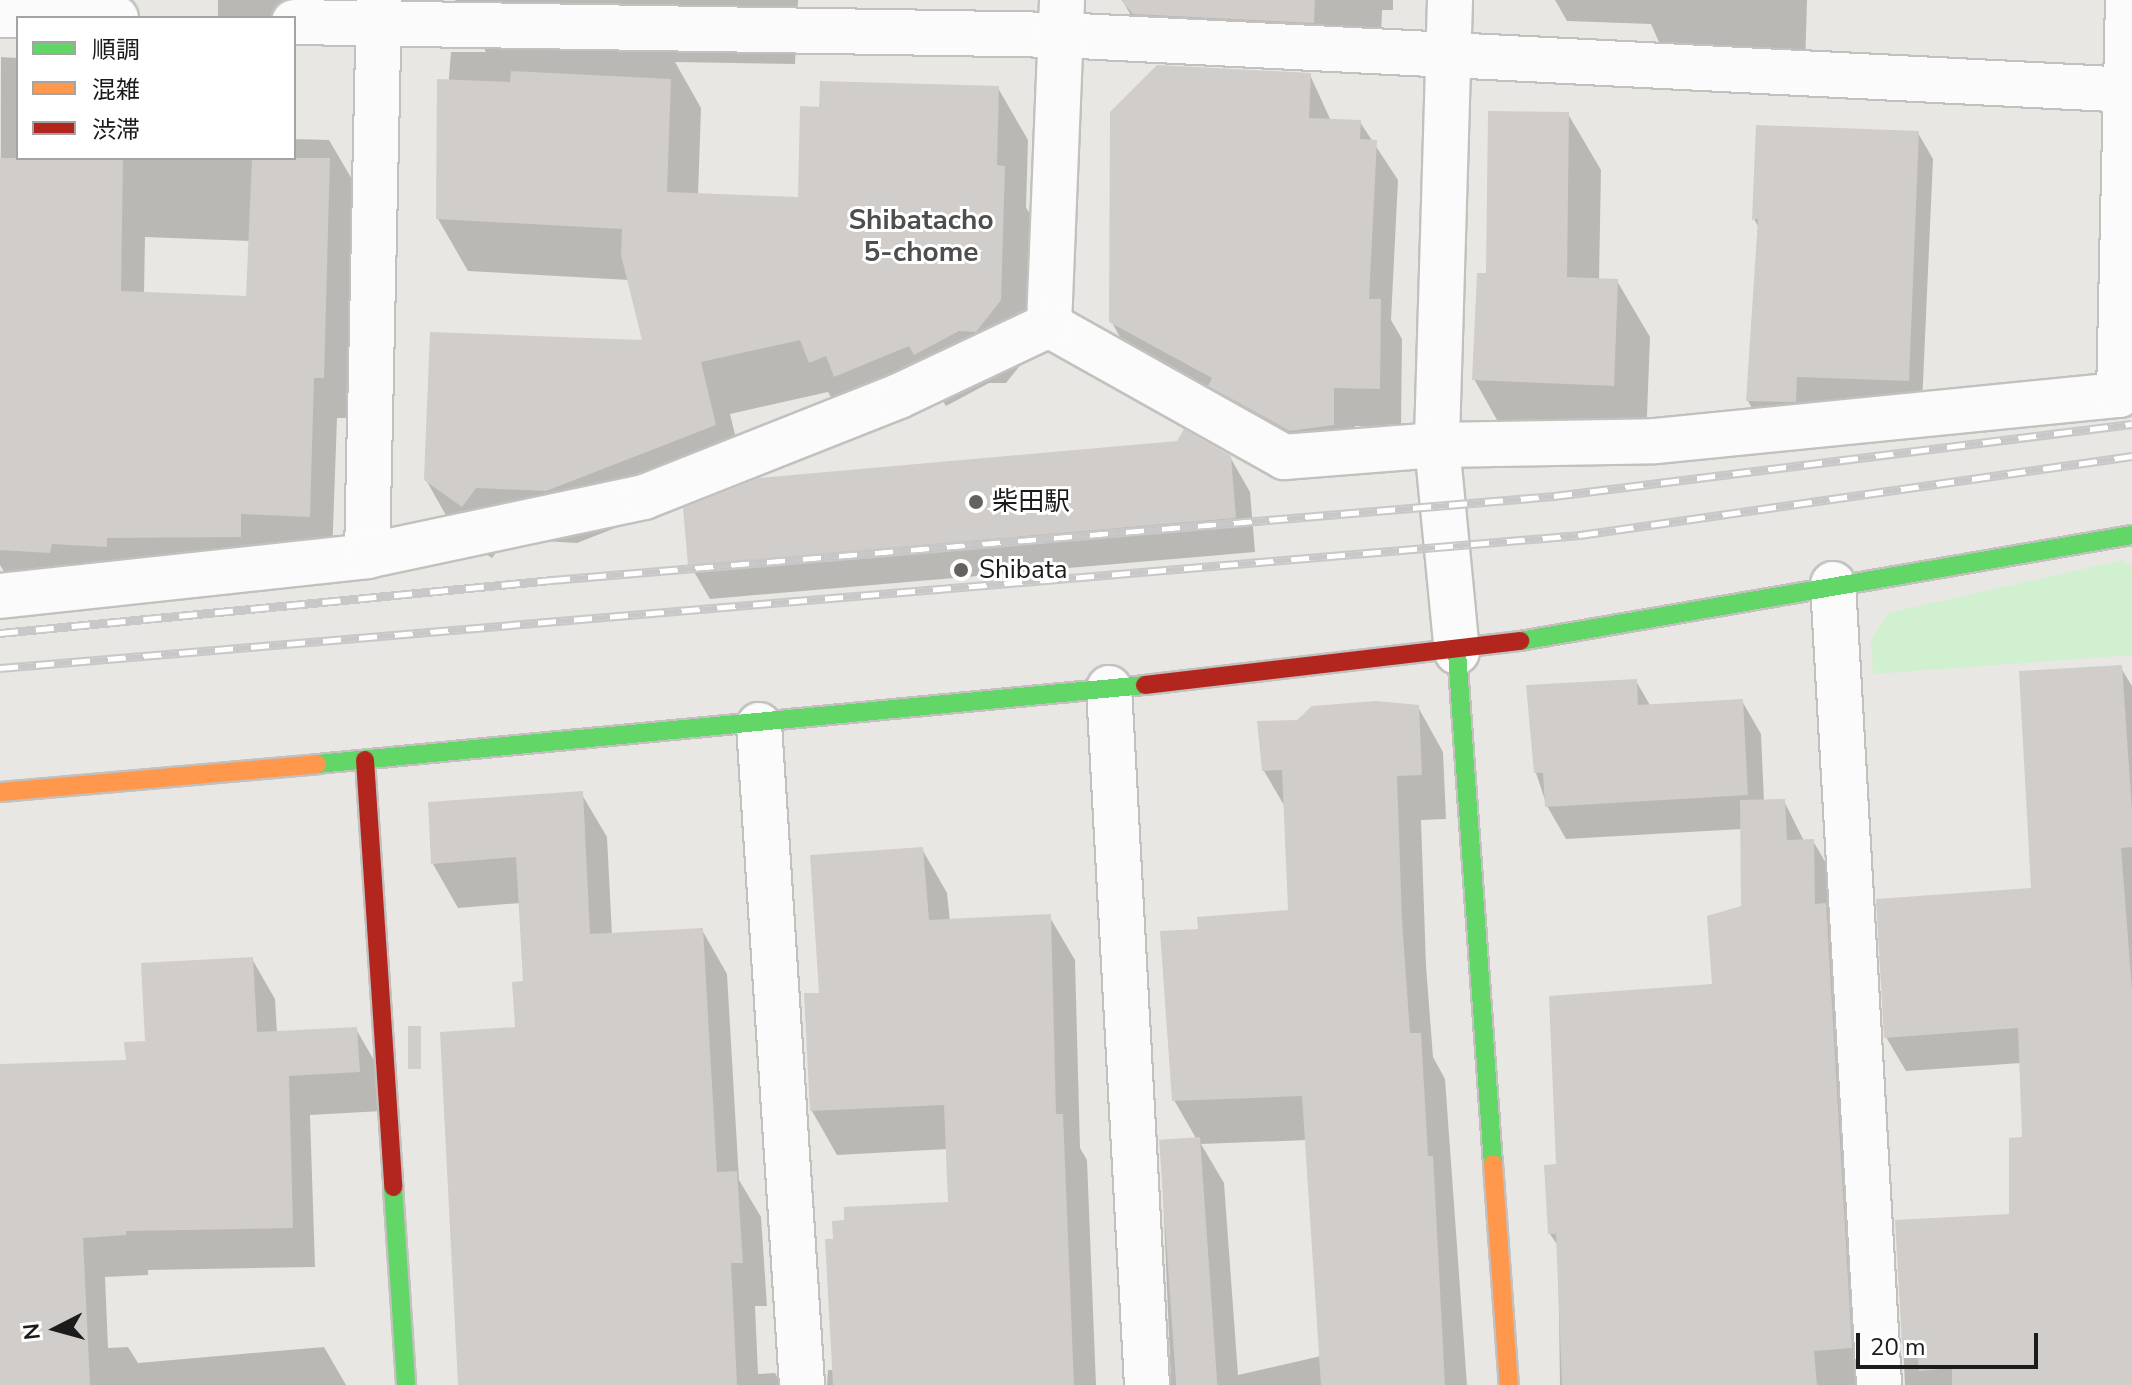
<!DOCTYPE html>
<html>
<head>
<meta charset="utf-8">
<style>
	body { margin:0 }
	#map { position:relative; width:2132px; height:1385px; overflow:hidden; background:#e9e7e3; font-family:"Nunito Sans","Noto Sans JP",sans-serif }
	div>[style] { position:absolute }
	.park>* { inset:0; background:#d0f0cf }
	.shadow>* { inset:0; background:#0003; transform-origin:0 0 }
	.building>* { inset:0; background:#d0cdca; transform-origin:0 0 }
	.roads { filter:drop-shadow(2px 0 #c2c1bf) drop-shadow(-2px 0 #c2c1bf) drop-shadow(0 2px #c2c1bf) drop-shadow(0 -2px #c2c1bf) }
	.street>* { height:44px; margin:-22px; padding:0 22px; transform-origin:22px; border-radius:22px; background:#fcfbfb }
	.fast>* { height:18px; margin:-9px; padding:0 9px; transform-origin:9px; border-radius:9px; background:#63d668 }
	.slow>* { height:18px; margin:-9px; padding:0 9px; transform-origin:9px; border-radius:9px; background:#ff974d }
	.jam>* { height:18px; margin:-9px; padding:0 9px; transform-origin:9px; border-radius:9px; background:#b3261e }
	.rail>* { height:9px; margin-top:-4.5px; transform-origin:0; background:repeating-linear-gradient(90deg,#fff 0 18px,#c9c8c8 0 36px); box-sizing:border-box; border-block:2px solid #c9c8c8 }
	.dots>* { width:22px; height:22px; translate:-50% -50%; box-sizing:border-box; border:4px solid #fff; border-radius:50% }
	span { translate:-50% -50%; white-space:nowrap; text-align:center; line-height:1.15; -webkit-text-stroke:6px #fff; paint-order:stroke }
	.poi-label { font-size:26px; color:#1b1b1b }
	.left { translate:0 -50%; text-align:left }
	.neighbourhood-label { font-size:28px; color:#4e4e4e; font-weight:700 }
	.legend { position:absolute; left:16px; top:16px; width:280px; height:144px; box-sizing:border-box; background:#fff; border:2px solid #a4a4a4; margin:0; padding:10px 14px; list-style:none; font-size:24px; color:#1b1b1b }
	.legend li { display:flex; align-items:center; gap:16px; height:40px }
	.legend b { width:40px; border:2px solid #a4a4a4 }
	.north { position:absolute; left:16px; top:1289px; width:80px; height:80px; -webkit-text-stroke:6px #fff; paint-order:stroke; rotate:264deg; font-size:22px; font-weight:700; line-height:32px; text-align:center; color:#1b1b1b }
	.north::after { content:''; display:block; margin:auto; width:28px; height:36px; background:#1b1b1b; clip-path:polygon(50% 0,100% 100%,50% 72%,0 100%) }
	.scale { position:absolute; left:1856px; top:1333px; width:182px; height:36px; box-sizing:border-box; border:4px solid #1b1b1b; border-top:0; padding-left:10px; font-size:24px; line-height:28px; white-space:nowrap; color:#1b1b1b; -webkit-text-stroke:6px #fff; paint-order:stroke }
</style>
</head>
<body>
<div id="map">
	<div class="park">
		<div style="clip-path:polygon(2123px 560px,2132px 566px,2132px 655px,1873px 674px,1871px 640px,1888px 613px)"></div>
	</div>
	<div class="shadow">
		<div style="left:218px;top:0;width:72px;height:16px"></div>
		<div style="clip-path:polygon(455px 0,798px 0,795px 64px,675px 62px,701px 108px,698px 195px,800px 199px,821px 109px,998px 88px,1028px 140px,1026px 207px,1033px 220px,1030px 353px,1006px 383px,989px 383px,946px 406px,941px 398px,841px 414px,828px 392px,730px 414px,745px 477px,577px 543px,506px 539px,492px 558px,456px 533px,426px 480px,645px 342px,629px 280px,468px 271px,438px 219px,451px 52px,486px 52px)"></div>
		<div style="clip-path:polygon(1122px 0,1393px 0,1393px 10px,1382px 10px,1380px 65px,1143px 36px)"></div>
		<div style="clip-path:polygon(1555px 0,1807px 0,1805px 69px,1670px 67px,1651px 24px,1567px 21px)"></div>
		<div style="clip-path:polygon(evenodd,1px 57px,18px 58px,18px 158px,294px 158px,294px 139px,329px 140px,353px 181px,346px 418px,337px 418px,332px 557px,15px 590px,0 565px,1px 57px,145px 237px,250px 241px,248px 298px,144px 294px,145px 237px)"></div>
		<div style="clip-path:polygon(1310px 75px,1331px 121px,1360px 122px,1398px 180px,1391px 320px,1402px 339px,1401px 427px,1355px 426px,1355px 462px,1313px 469px,1133px 360px,1111px 321px)"></div>
		<div style="clip-path:polygon(1568px 114px,1601px 170px,1599px 280px,1617px 281px,1650px 337px,1646px 441px,1506px 436px,1474px 379px,1487px 275px)"></div>
		<div style="clip-path:polygon(1918px 133px,1933px 159px,1922px 405px,1811px 402px,1809px 427px,1762px 426px,1748px 401px,1759px 228px,1754px 219px)"></div>
		<div style="clip-path:polygon(1230px 457px,1250px 492px,1255px 552px,710px 599px,690px 565px)"></div>
		<div style="clip-path:polygon(2121px 668px,2132px 686px,2132px 1385px,1905px 1385px,1897px 1222px,2011px 1216px,2024px 1139px,2021px 1063px,1906px 1071px,1886px 1037px,2033px 890px)"></div>
		<div style="clip-path:polygon(1636px 681px,1651px 707px,1742px 701px,1761px 734px,1764px 801px,1784px 801px,1804px 841px,1813px 841px,1833px 875px,1871px 1385px,1560px 1385px,1558px 1246px,1550px 1234px,1558px 1166px,1714px 985px,1743px 907px,1742px 829px,1566px 839px,1547px 806px,1536px 773px)"></div>
		<div style="clip-path:polygon(evenodd,1418px 707px,1443px 752px,1446px 819px,1421px 820px,1426px 966px,1433px 1057px,1445px 1079px,1467px 1385px,1171px 1385px,1161px 1143px,1197px 1140px,1174px 1100px,1200px 931px,1290px 912px,1285px 807px,1264px 771px,1297px 722px,1418px 707px,1307px 1140px,1321px 1356px,1238px 1375px,1224px 1183px,1201px 1144px,1307px 1140px)"></div>
		<div style="clip-path:polygon(581px 793px,607px 837px,612px 935px,702px 930px,727px 974px,739px 1180px,761px 1217px,767px 1306px,755px 1306px,758px 1374px,775px 1373px,782px 1385px,464px 1385px,526px 983px,521px 903px,458px 908px,433px 864px)"></div>
		<div style="clip-path:polygon(922px 849px,947px 893px,950px 921px,1049px 916px,1075px 960px,1080px 1148px,1087px 1160px,1096px 1385px,827px 1385px,828px 1370px,834px 1370px,950px 1204px,948px 1149px,837px 1155px,812px 1111px,821px 994px)"></div>
		<div style="clip-path:polygon(252px 959px,275px 999px,277px 1033px,356px 1029px,379px 1069px,382px 1111px,310px 1115px,315px 1267px,148px 1270px,148px 1275px,105px 1277px,108px 1348px,128px 1347px,138px 1363px,324px 1347px,346px 1385px,0 1385px,0 1066px,128px 1062px)"></div>
	</div>
	<div class="building">
		<div style="clip-path:polygon(1121px 0,1315px 0,1314px 23px,1133px 14px)"></div>
		<div style="clip-path:polygon(1157px 65px,1311px 73px,1309px 118px,1361px 120px,1360px 139px,1377px 140px,1369px 299px,1381px 299px,1380px 389px,1334px 388px,1334px 425px,1290px 431px,1208px 386px,1212px 378px,1109px 322px,1110px 112px)"></div>
		<div style="clip-path:polygon(511px 71px,671px 79px,667px 192px,798px 197px,800px 106px,819px 107px,820px 81px,999px 86px,997px 165px,1005px 166px,1001px 300px,976px 332px,959px 331px,914px 355px,909px 346px,834px 377px,826px 356px,809px 363px,800px 340px,701px 362px,716px 425px,546px 491px,476px 488px,462px 507px,424px 480px,430px 332px,642px 340px,621px 255px,622px 229px,436px 219px,437px 79px,510px 82px)"></div>
		<div style="clip-path:polygon(1488px 111px,1569px 112px,1567px 277px,1618px 279px,1614px 386px,1472px 380px,1477px 273px,1486px 273px)"></div>
		<div style="clip-path:polygon(1756px 125px,1919px 131px,1909px 381px,1797px 377px,1796px 402px,1746px 401px,1758px 219px,1752px 220px)"></div>
		<div style="clip-path:polygon(0 158px,123px 158px,121px 291px,246px 296px,252px 158px,330px 158px,324px 378px,314px 378px,310px 517px,241px 514px,241px 537px,107px 538px,107px 547px,52px 544px,50px 553px,0 550px)"></div>
		<div style="clip-path:polygon(1184px 429px,1231px 456px,1236px 518px,688px 565px,683px 508px,759px 478px,1177px 441px)"></div>
		<div style="clip-path:polygon(2122px 665px,2132px 811px,2132px 847px,2121px 848px,2132px 990px,2132px 1385px,1952px 1385px,1952px 1368px,1919px 1371px,1917px 1343px,1902px 1344px,1895px 1220px,2009px 1214px,2009px 1138px,2022px 1137px,2018px 1028px,1884px 1038px,1876px 899px,2031px 888px,2019px 671px)"></div>
		<div style="clip-path:polygon(1637px 679px,1638px 705px,1743px 699px,1748px 795px,1545px 807px,1543px 773px,1534px 773px,1526px 685px)"></div>
		<div style="clip-path:polygon(1376px 701px,1419px 705px,1422px 775px,1397px 776px,1402px 921px,1410px 1033px,1421px 1033px,1428px 1156px,1433px 1156px,1445px 1385px,1321px 1385px,1302px 1096px,1172px 1101px,1160px 931px,1198px 929px,1197px 917px,1288px 910px,1282px 770px,1262px 771px,1257px 721px,1297px 720px,1312px 706px)"></div>
		<div style="clip-path:polygon(583px 791px,590px 934px,703px 928px,717px 1172px,737px 1171px,743px 1263px,731px 1263px,737px 1385px,458px 1385px,440px 1032px,515px 1027px,512px 982px,523px 981px,516px 857px,431px 864px,428px 802px)"></div>
		<div style="clip-path:polygon(1785px 799px,1787px 840px,1814px 839px,1815px 904px,1826px 903px,1852px 1348px,1814px 1351px,1817px 1385px,1562px 1385px,1556px 1234px,1548px 1234px,1544px 1165px,1556px 1164px,1549px 996px,1712px 984px,1707px 916px,1741px 906px,1740px 800px)"></div>
		<div style="clip-path:polygon(923px 847px,929px 920px,1051px 914px,1056px 1114px,1063px 1114px,1074px 1385px,833px 1385px,825px 1239px,833px 1239px,832px 1221px,844px 1220px,844px 1207px,948px 1202px,944px 1105px,810px 1111px,804px 993px,819px 993px,810px 855px)"></div>
		<div style="clip-path:polygon(253px 957px,257px 1032px,357px 1027px,360px 1072px,289px 1076px,293px 1228px,126px 1231px,126px 1235px,83px 1238px,90px 1385px,0 1385px,0 1064px,126px 1060px,124px 1042px,145px 1041px,141px 963px)"></div>
		<div style="left:408px;top:1026px;width:13px;height:43px"></div>
		<div style="left:1200px;top:1137px;width:249px;height:41px;rotate:86deg"></div>
	</div>
	<div class="roads">
		<div class="street">
			<div style="left:1450px;top:0;width:445px;rotate:91.7deg"></div>
			<div style="left:1437px;top:445px;width:208px;rotate:84.5deg"></div>
			<div style="left:0;top:15px;width:116px;rotate:1.5deg"></div>
			<div style="left:294px;top:22px;width:766px;rotate:0.97deg"></div>
			<div style="left:1060px;top:35px;width:1073px;rotate:2.94deg"></div>
			<div style="left:1049px;top:325px;width:270px;rotate:29.3deg"></div>
			<div style="left:1284px;top:457px;width:153px;rotate:-4.5deg"></div>
			<div style="left:1437px;top:445px;width:219px;rotate:-1deg"></div>
			<div style="left:1656px;top:441px;width:465px;rotate:-5.7deg"></div>
			<div style="left:2119px;top:395px;width:18px;rotate:-43deg"></div>
			<div style="left:1049px;top:325px;width:325px;rotate:-87.7deg"></div>
			<div style="left:2119px;top:395px;width:395px;rotate:-88.7deg"></div>
			<div style="left:367px;top:556px;width:556px;rotate:-88.76deg"></div>
			<div style="left:1833px;top:584px;width:802px;rotate:86.71deg"></div>
			<div style="left:0;top:596px;width:369px;rotate:-6.2deg"></div>
			<div style="left:367px;top:556px;width:283px;rotate:-12deg"></div>
			<div style="left:644px;top:497px;width:274px;rotate:-21.6deg"></div>
			<div style="left:899px;top:396px;width:166px;rotate:-25.3deg"></div>
			<div style="left:1109px;top:688px;width:698px;rotate:86.88deg"></div>
			<div style="left:759px;top:725px;width:661px;rotate:86.27deg"></div>
		</div>
		<div class="fast">
			<div style="left:1520px;top:641px;width:621px;rotate:-9.83deg"></div>
			<div style="left:1457px;top:652px;width:513px;rotate:85.98deg"></div>
			<div style="left:317px;top:764px;width:832px;rotate:-5.45deg"></div>
			<div style="left:393px;top:1187px;width:198px;rotate:86.2deg"></div>
		</div>
		<div class="slow">
			<div style="left:0;top:792px;width:318px;rotate:-5deg"></div>
			<div style="left:1493px;top:1164px;width:222px;rotate:85.9deg"></div>
		</div>
		<div class="jam">
			<div style="left:1145px;top:685px;width:378px;rotate:-6.7deg"></div>
			<div style="left:365px;top:760px;width:428px;rotate:86.2deg"></div>
		</div>
	</div>
	<div class="rail">
		<div style="left:0;top:633px;width:555px;rotate:-5.48deg"></div>
		<div style="left:552px;top:580px;width:1006px;rotate:-4.79deg"></div>
		<div style="left:1554px;top:496px;width:582px;rotate:-7.1deg"></div>
		<div style="left:0;top:668px;width:1586px;rotate:-4.81deg"></div>
		<div style="left:1580px;top:535px;width:558px;rotate:-8.14deg"></div>
	</div>
	<div class="dots">
		<div style="left:976px;top:502px;background:#636261"></div>
		<div style="left:961px;top:570px;background:#636261"></div>
	</div>
	<div class="poi-label">
		<span class="left" style="left:992px;top:502px">柴田駅</span>
		<span class="left" style="left:979px;top:570px">Shibata</span>
	</div>
	<div class="neighbourhood-label">
		<span style="left:921px;top:236px">Shibatacho<br>5-chome</span>
	</div>
	<ul class="legend">
	<li><b style="height:10px;background:#63d668"></b>順調</li>
	<li><b style="height:10px;background:#ff974d"></b>混雑</li>
	<li><b style="height:10px;background:#b3261e"></b>渋滞</li>
	</ul>
	<div class="north">N</div>
	<div class="scale">20 m</div>
</div>
</body>
</html>
